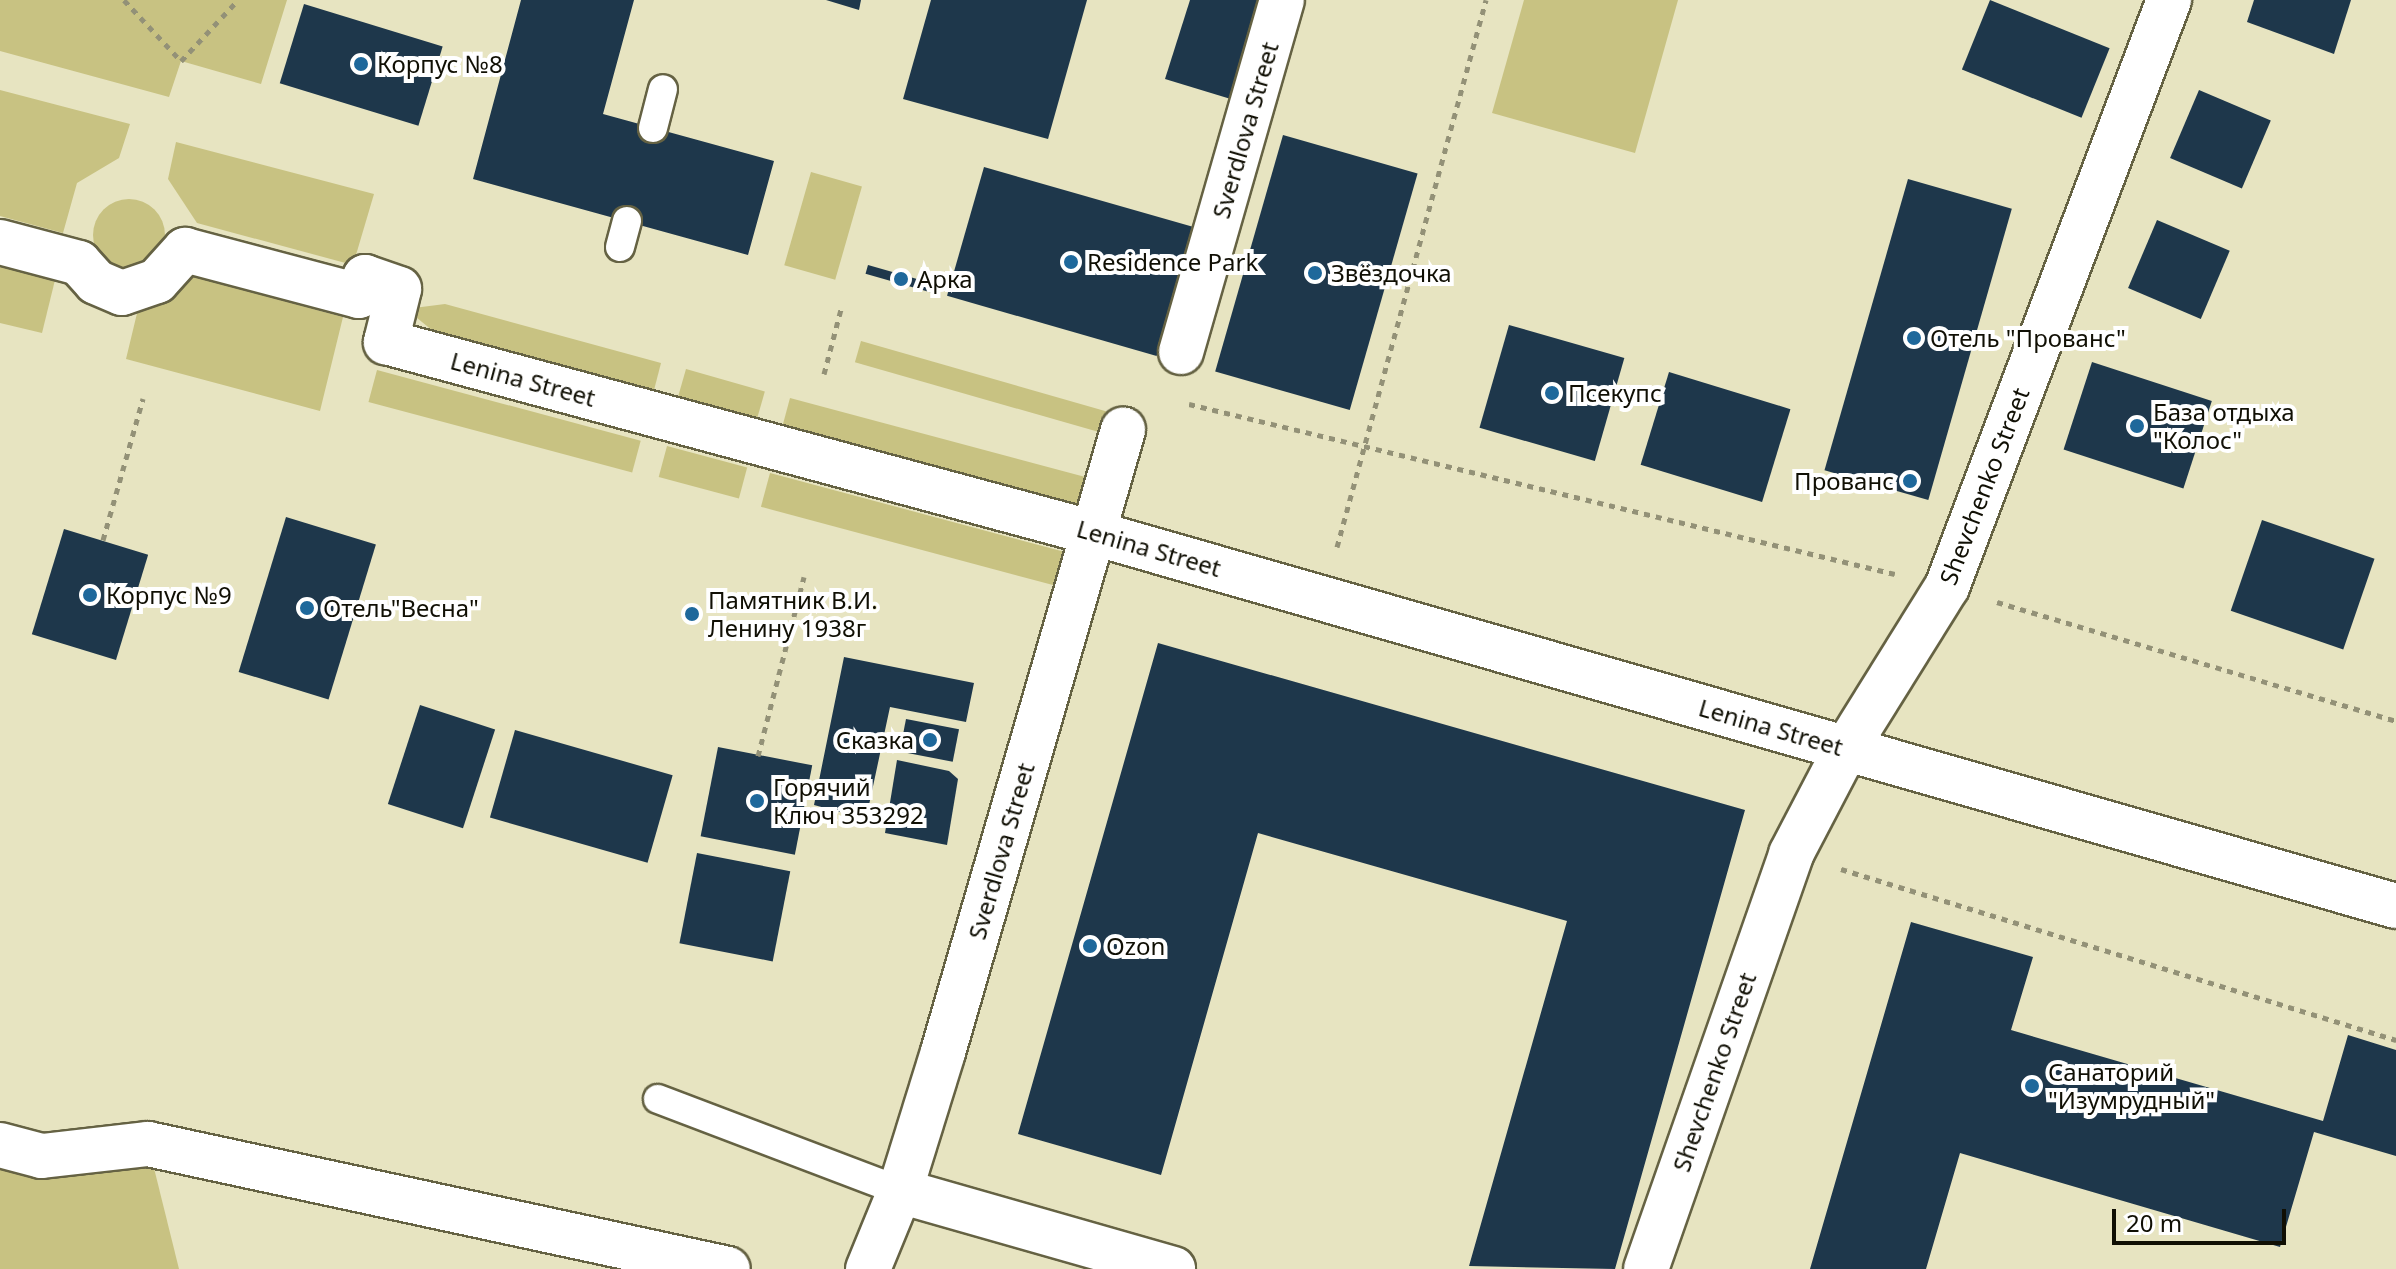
<!DOCTYPE html>
<html>
<head>
<meta charset="utf-8">
<style>
	body { margin:0 }
	#map { position:relative; width:2396px; height:1269px; overflow:hidden; background:#e7e4c1; font-family:"Noto Sans",sans-serif }
	div>[style] { position:absolute }
	.green>* { inset:0; background:#c8c282; transform-origin:0 0 }
	.round { border-radius:50% }
	.building>* { inset:0; background:#1e374b; transform-origin:0 0 }
	.path>* { height:5px; margin-top:-2.5px; transform-origin:0; background:repeating-linear-gradient(90deg,#939177 0 6px,transparent 0 12px) }
	.roads { filter:drop-shadow(2px 0 #656243) drop-shadow(-2px 0 #656243) drop-shadow(0 2px #656243) drop-shadow(0 -2px #656243) }
	.lane>* { height:28px; margin:-14px; padding:0 14px; transform-origin:14px; border-radius:14px; background:#fff }
	.street>* { height:44px; margin:-22px; padding:0 22px; transform-origin:22px; border-radius:22px; background:#fff }
	.dots>* { width:22px; height:22px; translate:-50% -50%; box-sizing:border-box; border:4px solid #fff; border-radius:50% }
	span { translate:-50% -50%; white-space:nowrap; text-align:center; line-height:1.15; -webkit-text-stroke:8px #fff; paint-order:stroke }
	.poi-label { font-size:24px; color:#100f04 }
	.left { translate:0 -50%; text-align:left }
	.right { translate:-100% -50%; text-align:right }
	.street-label { font-size:24px; color:#100f04 }
	.scale { position:absolute; left:2112px; top:1209px; width:174px; height:36px; box-sizing:border-box; border:4px solid #100f04; border-top:0; padding-left:10px; font-size:24px; line-height:28px; white-space:nowrap; color:#100f04; -webkit-text-stroke:6px #fff; paint-order:stroke }
</style>
</head>
<body>
<div id="map">
	<div class="green">
		<div style="clip-path:polygon(0 0,287px 0,261px 84px,181px 61px,169px 97px,0 51px)"></div>
		<div style="clip-path:polygon(1524px 0,1678px 0,1635px 153px,1492px 113px)"></div>
		<div style="clip-path:polygon(0 90px,130px 124px,119px 158px,77px 183px,63px 233px,0 216px)"></div>
		<div style="clip-path:polygon(176px 142px,374px 194px,353px 265px,197px 223px,168px 179px)"></div>
		<div style="left:811px;top:172px;width:53px;height:97px;rotate:16deg"></div>
		<div class="round" style="left:93px;top:199px;width:72px;height:72px"></div>
		<div style="clip-path:polygon(0 266px,55px 280px,42px 333px,0 323px)"></div>
		<div style="clip-path:polygon(188px 275px,343px 317px,320px 411px,126px 359px,139px 305px,170px 301px)"></div>
		<div style="clip-path:polygon(445px 304px,661px 363px,653px 394px,438px 335px,406px 309px)"></div>
		<div style="left:861px;top:341px;width:262px;height:22px;rotate:16deg"></div>
		<div style="left:686px;top:369px;width:82px;height:32px;rotate:16deg"></div>
		<div style="left:377px;top:370px;width:273px;height:33px;rotate:15deg"></div>
		<div style="left:790px;top:398px;width:325px;height:34px;rotate:15deg"></div>
		<div style="left:667px;top:446px;width:83px;height:32px;rotate:15deg"></div>
		<div style="left:770px;top:473px;width:315px;height:35px;rotate:15deg"></div>
		<div style="clip-path:polygon(148px 1144px,179px 1269px,0 1269px,0 1145px)"></div>
	</div>
	<div class="building">
		<div style="clip-path:polygon(521px 0,634px 0,603px 114px,774px 161px,748px 255px,473px 179px)"></div>
		<div style="clip-path:polygon(826px 0,861px 0,859px 10px)"></div>
		<div style="clip-path:polygon(931px 0,1087px 0,1048px 139px,903px 99px)"></div>
		<div style="clip-path:polygon(1190px 0,1266px 0,1234px 100px,1165px 79px)"></div>
		<div style="left:1990px;top:0;width:129px;height:75px;rotate:22deg"></div>
		<div style="clip-path:polygon(2254px 0,2351px 0,2334px 54px,2247px 22px)"></div>
		<div style="left:304px;top:4px;width:145px;height:83px;rotate:17deg"></div>
		<div style="left:2199px;top:90px;width:78px;height:74px;rotate:23deg"></div>
		<div style="left:1283px;top:135px;width:140px;height:246px;rotate:16deg"></div>
		<div style="left:984px;top:167px;width:218px;height:134px;rotate:16deg"></div>
		<div style="left:1908px;top:179px;width:108px;height:303px;rotate:16deg"></div>
		<div style="left:2157px;top:220px;width:79px;height:74px;rotate:23deg"></div>
		<div style="left:868px;top:265px;width:71px;height:9px;rotate:16deg"></div>
		<div style="left:1509px;top:325px;width:120px;height:107px;rotate:16deg"></div>
		<div style="left:2092px;top:362px;width:126px;height:92px;rotate:18deg"></div>
		<div style="left:1669px;top:372px;width:127px;height:97px;rotate:17deg"></div>
		<div style="left:286px;top:517px;width:94px;height:162px;rotate:17deg"></div>
		<div style="left:2262px;top:520px;width:119px;height:96px;rotate:19deg"></div>
		<div style="left:64px;top:529px;width:88px;height:110px;rotate:17deg"></div>
		<div style="clip-path:polygon(1158px 643px,1745px 810px,1615px 1269px,1469px 1266px,1567px 921px,1258px 833px,1161px 1175px,1018px 1134px)"></div>
		<div style="clip-path:polygon(844px 657px,974px 683px,966px 722px,890px 707px,866px 819px,814px 805px)"></div>
		<div style="left:420px;top:705px;width:79px;height:104px;rotate:18deg"></div>
		<div style="left:906px;top:719px;width:54px;height:33px;rotate:11deg"></div>
		<div style="left:515px;top:730px;width:164px;height:91px;rotate:16deg"></div>
		<div style="left:718px;top:747px;width:96px;height:91px;rotate:11deg"></div>
		<div style="clip-path:polygon(897px 760px,949px 771px,958px 779px,947px 845px,885px 833px)"></div>
		<div style="left:697px;top:853px;width:95px;height:92px;rotate:11deg"></div>
		<div style="clip-path:polygon(1911px 922px,2033px 957px,2011px 1030px,2323px 1121px,2348px 1035px,2396px 1050px,2396px 1156px,2314px 1132px,2280px 1247px,1960px 1153px,1926px 1269px,1810px 1269px)"></div>
	</div>
	<div class="path">
		<div style="left:124px;top:0;width:83px;rotate:46.9deg"></div>
		<div style="left:181px;top:61px;width:83px;rotate:-46.9deg"></div>
		<div style="left:824px;top:374px;width:67px;rotate:-75.3deg"></div>
		<div style="left:1189px;top:404px;width:726px;rotate:13.54deg"></div>
		<div style="left:103px;top:540px;width:147px;rotate:-74.2deg"></div>
		<div style="left:1337px;top:547px;width:567px;rotate:-74.76deg"></div>
		<div style="left:1997px;top:602px;width:416px;rotate:16.6deg"></div>
		<div style="left:758px;top:756px;width:185px;rotate:-75.6deg"></div>
		<div style="left:1841px;top:869px;width:581px;rotate:17.12deg"></div>
	</div>
	<div class="roads">
		<div class="lane">
			<div style="left:653px;top:128px;width:40px;rotate:-75.6deg"></div>
			<div style="left:620px;top:247px;width:27px;rotate:-75deg"></div>
			<div style="left:658px;top:1099px;width:259px;rotate:20.8deg"></div>
		</div>
		<div class="street">
			<div style="left:0;top:242px;width:82px;rotate:14.9deg"></div>
			<div style="left:79px;top:263px;width:25px;rotate:48deg"></div>
			<div style="left:96px;top:282px;width:28px;rotate:23deg"></div>
			<div style="left:122px;top:293px;width:37px;rotate:-19deg"></div>
			<div style="left:157px;top:281px;width:42px;rotate:-47.9deg"></div>
			<div style="left:185px;top:250px;width:180px;rotate:14.8deg"></div>
			<div style="left:359px;top:296px;width:20px;rotate:-72deg"></div>
			<div style="left:365px;top:277px;width:36px;rotate:19deg"></div>
			<div style="left:399px;top:289px;width:55px;rotate:103.8deg"></div>
			<div style="left:386px;top:342px;width:733px;rotate:15.1deg"></div>
			<div style="left:1094px;top:533px;width:1354px;rotate:15.99deg"></div>
			<div style="left:1181px;top:352px;width:366px;rotate:-74deg"></div>
			<div style="left:0;top:1145px;width:43px;rotate:14.7deg"></div>
			<div style="left:42px;top:1156px;width:107px;rotate:-6.5deg"></div>
			<div style="left:148px;top:1144px;width:593px;rotate:12.16deg"></div>
			<div style="left:900px;top:1191px;width:284px;rotate:15.9deg"></div>
			<div style="left:868px;top:1269px;width:84px;rotate:-67.7deg"></div>
			<div style="left:900px;top:1191px;width:145px;rotate:-72.8deg"></div>
			<div style="left:943px;top:1052px;width:648px;rotate:-73.86deg"></div>
			<div style="left:1646px;top:1269px;width:440px;rotate:-70.7deg"></div>
			<div style="left:1791px;top:854px;width:119px;rotate:-62.4deg"></div>
			<div style="left:1846px;top:749px;width:191px;rotate:-58.1deg"></div>
			<div style="left:1947px;top:587px;width:628px;rotate:-69.28deg"></div>
		</div>
	</div>
	<div class="dots">
		<div style="left:361px;top:64px;background:#1e689b"></div>
		<div style="left:1071px;top:262px;background:#1e689b"></div>
		<div style="left:1315px;top:273px;background:#1e689b"></div>
		<div style="left:901px;top:279px;background:#1e689b"></div>
		<div style="left:1914px;top:338px;background:#1e689b"></div>
		<div style="left:1552px;top:393px;background:#1e689b"></div>
		<div style="left:2137px;top:426px;background:#1e689b"></div>
		<div style="left:1910px;top:481px;background:#1e689b"></div>
		<div style="left:90px;top:595px;background:#1e689b"></div>
		<div style="left:307px;top:608px;background:#1e689b"></div>
		<div style="left:692px;top:614px;background:#1e689b"></div>
		<div style="left:930px;top:740px;background:#1e689b"></div>
		<div style="left:757px;top:801px;background:#1e689b"></div>
		<div style="left:1090px;top:946px;background:#1e689b"></div>
		<div style="left:2032px;top:1086px;background:#1e689b"></div>
	</div>
	<div class="poi-label">
		<span class="left" style="left:377px;top:64px">Корпус №8</span>
		<span class="left" style="left:1087px;top:262px">Residence Park</span>
		<span class="left" style="left:1331px;top:273px">Звёздочка</span>
		<span class="left" style="left:917px;top:279px">Арка</span>
		<span class="left" style="left:1930px;top:338px">Отель "Прованс"</span>
		<span class="left" style="left:1568px;top:393px">Псекупс</span>
		<span class="left" style="left:2153px;top:426px">База отдыха<br>"Колос"</span>
		<span class="right" style="left:1894px;top:481px">Прованс</span>
		<span class="left" style="left:106px;top:595px">Корпус №9</span>
		<span class="left" style="left:708px;top:614px">Памятник В.И.<br>Ленину 1938г</span>
		<span class="left" style="left:323px;top:608px">Отель"Весна"</span>
		<span class="right" style="left:914px;top:740px">Сказка</span>
		<span class="left" style="left:773px;top:801px">Горячий<br>Ключ 353292</span>
		<span class="left" style="left:1106px;top:946px">Ozon</span>
		<span class="left" style="left:2048px;top:1086px">Санаторий<br>"Изумрудный"</span>
	</div>
	<div class="street-label">
		<span style="left:1245px;top:130px;rotate:-74deg">Sverdlova Street</span>
		<span style="left:523px;top:379px;rotate:15deg">Lenina Street</span>
		<span style="left:1984px;top:486px;rotate:-69deg">Shevchenko Street</span>
		<span style="left:1149px;top:548px;rotate:16deg">Lenina Street</span>
		<span style="left:1771px;top:727px;rotate:16deg">Lenina Street</span>
		<span style="left:1001px;top:851px;rotate:-74deg">Sverdlova Street</span>
		<span style="left:1714px;top:1072px;rotate:-71deg">Shevchenko Street</span>
	</div>
	<div class="scale">20 m</div>
</div>
</body>
</html>
